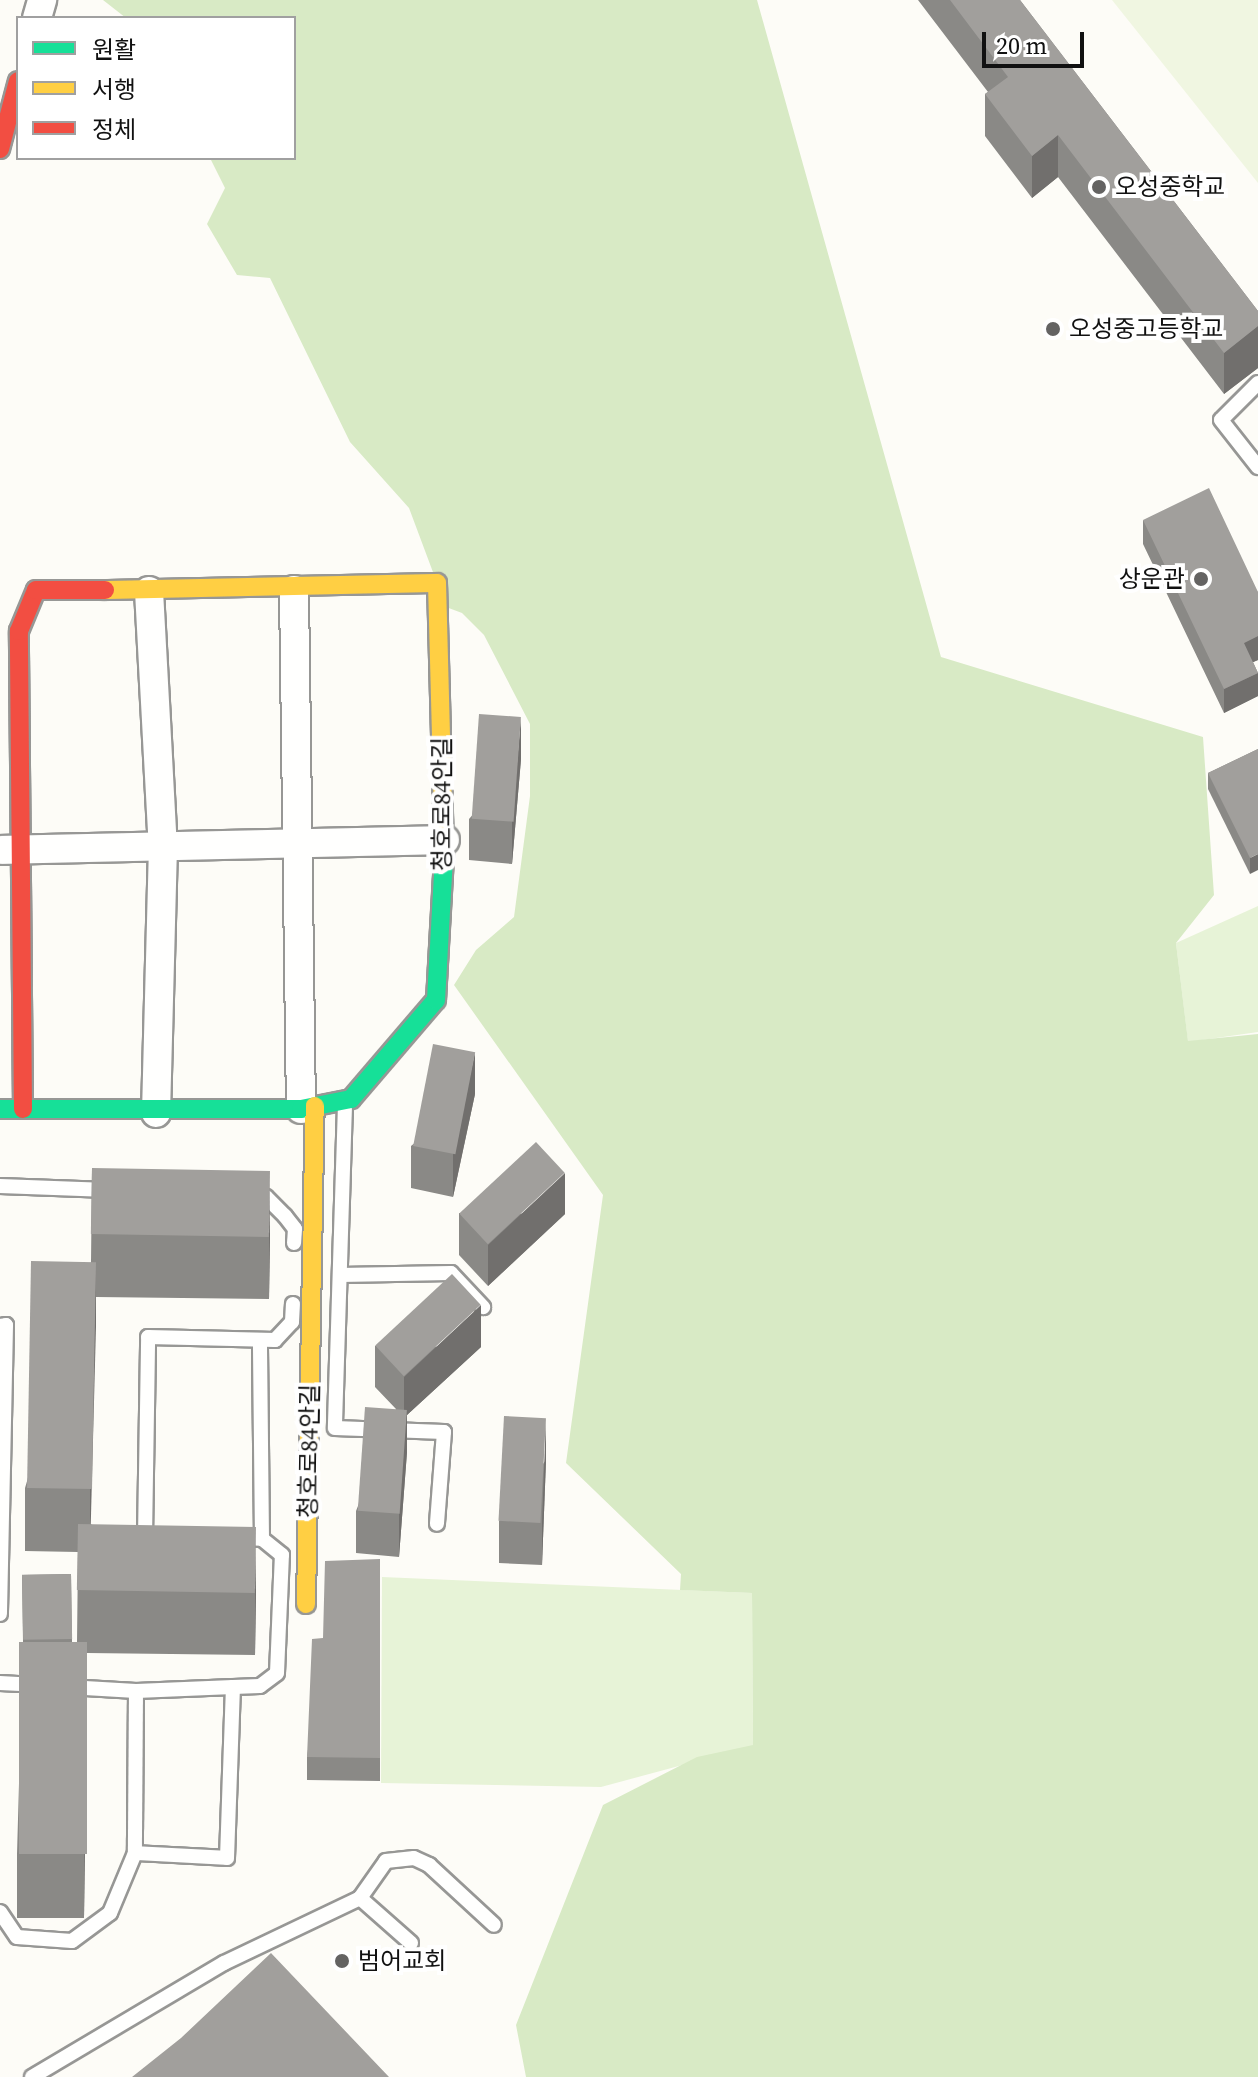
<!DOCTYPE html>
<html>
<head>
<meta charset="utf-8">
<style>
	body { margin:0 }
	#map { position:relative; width:1258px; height:2077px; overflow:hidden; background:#fdfcf7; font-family:"Source Serif 4","Noto Sans KR",serif }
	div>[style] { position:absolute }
	.green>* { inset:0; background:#e7f3d7 }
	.forest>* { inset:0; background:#d8eac5 }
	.pitch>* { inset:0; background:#f0f6e1 }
	.roads { filter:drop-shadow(2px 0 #979795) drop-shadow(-2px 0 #979795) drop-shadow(0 2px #979795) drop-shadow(0 -2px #979795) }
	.lane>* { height:14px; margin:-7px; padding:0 7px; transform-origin:7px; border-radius:7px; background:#fffffe }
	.street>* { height:28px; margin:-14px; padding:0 14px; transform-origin:14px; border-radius:14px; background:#fffffe }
	.fast>* { height:18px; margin:-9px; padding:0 9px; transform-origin:9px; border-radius:9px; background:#16e098 }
	.slow>* { height:18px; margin:-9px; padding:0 9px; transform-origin:9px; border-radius:9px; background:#ffcf43 }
	.jam>* { height:18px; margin:-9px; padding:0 9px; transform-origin:9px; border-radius:9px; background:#f24e42 }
	.wall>* { inset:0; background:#8a8986 }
	.shaded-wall>* { inset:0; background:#716f6d }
	.building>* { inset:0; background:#a19f9c; transform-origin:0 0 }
	.dots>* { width:22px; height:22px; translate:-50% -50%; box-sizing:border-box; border:4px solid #fff; border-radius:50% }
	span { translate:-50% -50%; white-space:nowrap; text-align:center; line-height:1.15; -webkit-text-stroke:8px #fff; paint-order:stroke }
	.poi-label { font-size:24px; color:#111 }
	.left { translate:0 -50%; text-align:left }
	.right { translate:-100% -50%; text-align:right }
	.street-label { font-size:24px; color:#111 }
	.legend { position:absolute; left:16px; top:16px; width:280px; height:144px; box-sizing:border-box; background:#fff; border:2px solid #a0a0a0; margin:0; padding:10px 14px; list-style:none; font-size:24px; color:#111 }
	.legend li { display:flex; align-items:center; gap:16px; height:40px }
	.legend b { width:40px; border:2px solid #a0a0a0 }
	.scale { position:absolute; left:982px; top:32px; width:102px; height:36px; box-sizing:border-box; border:4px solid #111; border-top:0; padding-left:10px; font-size:24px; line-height:28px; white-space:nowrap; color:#111; -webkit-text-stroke:6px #fff; paint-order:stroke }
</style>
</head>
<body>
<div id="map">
	<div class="green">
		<div style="clip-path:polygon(1258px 906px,1258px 1032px,1188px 1042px,1176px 943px)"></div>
		<div style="clip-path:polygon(382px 1577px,752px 1593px,753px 1746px,601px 1787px,381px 1783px)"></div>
	</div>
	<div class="forest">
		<div style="clip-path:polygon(103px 0,757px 0,941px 657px,1203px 737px,1214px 895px,1176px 943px,1188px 1041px,1258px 1034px,1258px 2077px,526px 2077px,516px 2025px,603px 1805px,697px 1757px,753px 1745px,752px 1593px,680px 1590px,681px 1574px,566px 1463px,603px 1195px,454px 985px,476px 950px,514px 917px,530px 796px,530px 724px,484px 635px,462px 613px,446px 607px,409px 508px,350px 442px,270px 278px,237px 275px,207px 224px,225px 188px,210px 158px,294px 158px,294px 18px,126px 18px)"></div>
	</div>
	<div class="pitch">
		<div style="clip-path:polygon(1112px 0,1258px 0,1258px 183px)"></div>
	</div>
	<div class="roads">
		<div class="lane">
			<div style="left:1258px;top:383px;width:52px;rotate:135deg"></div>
			<div style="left:1221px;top:420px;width:60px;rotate:51.8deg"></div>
			<div style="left:345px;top:1105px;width:323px;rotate:91.8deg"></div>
			<div style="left:335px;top:1428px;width:109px;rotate:2.1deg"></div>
			<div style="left:444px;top:1432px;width:92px;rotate:94.4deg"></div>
			<div style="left:0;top:1186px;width:108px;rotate:2.1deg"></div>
			<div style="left:256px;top:1196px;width:10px;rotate:6deg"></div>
			<div style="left:266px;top:1197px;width:27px;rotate:45deg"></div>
			<div style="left:285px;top:1216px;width:16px;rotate:52deg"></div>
			<div style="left:295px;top:1229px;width:14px;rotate:94deg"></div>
			<div style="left:340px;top:1275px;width:111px;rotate:-1deg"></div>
			<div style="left:451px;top:1273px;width:47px;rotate:46.7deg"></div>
			<div style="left:0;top:1326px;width:6px;rotate:-9deg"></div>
			<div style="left:6px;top:1325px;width:289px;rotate:91.2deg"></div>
			<div style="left:150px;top:1537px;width:5px;rotate:180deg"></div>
			<div style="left:145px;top:1537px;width:200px;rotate:-89.1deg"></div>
			<div style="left:148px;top:1337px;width:127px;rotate:1.4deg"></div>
			<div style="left:275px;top:1340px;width:25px;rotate:-47deg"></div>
			<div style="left:292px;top:1322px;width:18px;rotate:-87deg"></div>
			<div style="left:239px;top:1538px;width:23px;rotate:2deg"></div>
			<div style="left:262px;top:1539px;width:199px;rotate:-90.6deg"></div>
			<div style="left:0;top:1683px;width:36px;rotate:3deg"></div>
			<div style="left:68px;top:1687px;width:68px;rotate:3.4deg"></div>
			<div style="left:233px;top:1687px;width:97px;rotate:177.6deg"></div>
			<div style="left:136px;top:1691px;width:162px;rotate:90.4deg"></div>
			<div style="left:135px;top:1853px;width:92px;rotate:3.1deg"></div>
			<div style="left:227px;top:1858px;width:171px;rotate:-88deg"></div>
			<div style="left:233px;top:1687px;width:27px;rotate:-2deg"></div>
			<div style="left:260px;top:1686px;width:21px;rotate:-37deg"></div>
			<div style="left:277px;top:1673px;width:118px;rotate:-87.6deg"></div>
			<div style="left:282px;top:1555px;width:26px;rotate:-141deg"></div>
			<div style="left:360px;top:1898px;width:45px;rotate:-54.9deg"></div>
			<div style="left:386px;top:1861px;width:28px;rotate:-6deg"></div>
			<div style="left:414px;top:1858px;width:17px;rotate:25deg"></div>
			<div style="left:429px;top:1865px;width:88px;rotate:42.7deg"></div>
			<div style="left:0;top:1912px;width:30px;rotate:56deg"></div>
			<div style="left:17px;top:1937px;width:55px;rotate:4.2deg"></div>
			<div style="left:72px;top:1941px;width:47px;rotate:-36.4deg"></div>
			<div style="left:110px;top:1913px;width:65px;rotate:-67.4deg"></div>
			<div style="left:32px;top:2077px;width:223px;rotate:-30.7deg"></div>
			<div style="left:224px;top:1963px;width:151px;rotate:-25.5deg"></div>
			<div style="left:360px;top:1898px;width:68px;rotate:41.4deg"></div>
		</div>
		<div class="street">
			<div style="left:37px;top:18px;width:19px;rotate:-74deg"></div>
			<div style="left:294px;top:590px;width:519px;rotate:89.23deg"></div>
			<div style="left:149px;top:591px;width:255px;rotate:86.9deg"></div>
			<div style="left:163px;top:846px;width:267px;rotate:91.5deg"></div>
			<div style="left:2px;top:850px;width:443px;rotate:-1.3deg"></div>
		</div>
		<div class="fast">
			<div style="left:0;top:1109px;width:301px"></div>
			<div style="left:301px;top:1109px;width:51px;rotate:-11.3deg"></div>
			<div style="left:351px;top:1099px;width:130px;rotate:-49.4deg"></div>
			<div style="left:436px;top:1000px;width:141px;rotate:-86.8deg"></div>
		</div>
		<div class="slow">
			<div style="left:105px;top:590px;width:332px;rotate:-1.2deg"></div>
			<div style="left:437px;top:583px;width:276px;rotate:88.5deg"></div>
			<div style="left:306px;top:1604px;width:498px;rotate:-89deg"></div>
		</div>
		<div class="jam">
			<div style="left:0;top:149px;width:70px;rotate:-75.2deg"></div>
			<div style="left:23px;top:1109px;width:478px;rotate:-90.5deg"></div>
			<div style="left:19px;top:631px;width:44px;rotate:-67.5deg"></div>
			<div style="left:36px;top:590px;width:69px"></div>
		</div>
	</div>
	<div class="wall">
		<div style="clip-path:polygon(918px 0,1020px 0,1258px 311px,1258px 368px,1224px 394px,1058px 177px,1032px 198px,985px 136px,985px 94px,988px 92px)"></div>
		<div style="clip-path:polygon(1143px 520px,1258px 592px,1258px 660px,1253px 662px,1258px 673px,1258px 696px,1224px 713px,1143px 544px)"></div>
		<div style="clip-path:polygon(1258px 749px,1250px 874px,1208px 789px,1208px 773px)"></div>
		<div style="clip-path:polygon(521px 759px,512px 864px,469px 860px,469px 819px)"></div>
		<div style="clip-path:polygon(475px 1094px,453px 1197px,411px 1188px,411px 1146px)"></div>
		<div style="clip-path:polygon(92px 1168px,270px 1233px,269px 1299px,96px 1297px,90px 1524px,256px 1589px,255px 1655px,87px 1653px,84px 1918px,17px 1918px,17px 1854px,23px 1642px,22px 1575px,71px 1574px,72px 1642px,77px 1642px,78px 1552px,25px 1551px,25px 1488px,91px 1262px)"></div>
		<div style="clip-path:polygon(459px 1213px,565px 1214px,488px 1286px,459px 1255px)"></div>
		<div style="clip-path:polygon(375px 1346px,481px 1347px,407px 1415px,407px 1452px,399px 1557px,356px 1553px,356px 1511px,396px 1409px,375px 1387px)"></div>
		<div style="clip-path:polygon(546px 1460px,542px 1565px,499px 1563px,499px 1521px)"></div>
		<div style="clip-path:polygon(380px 1559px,380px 1781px,307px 1780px,307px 1757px,323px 1638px)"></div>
	</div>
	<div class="shaded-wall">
		<div style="clip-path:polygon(1058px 135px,1058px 177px,1032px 198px,1032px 156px)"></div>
		<div style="clip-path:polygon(1258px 326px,1258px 368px,1224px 394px,1224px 353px)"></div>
		<div style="clip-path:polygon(1258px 636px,1258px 660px,1244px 666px,1244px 643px)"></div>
		<div style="clip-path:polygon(1258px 673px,1258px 696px,1224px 713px,1224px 689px)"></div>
		<div style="clip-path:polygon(521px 717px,521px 759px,512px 864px,512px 822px)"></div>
		<div style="clip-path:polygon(1258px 854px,1258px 870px,1250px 874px,1250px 858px)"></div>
		<div style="clip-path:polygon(475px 1052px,475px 1094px,453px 1197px,453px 1155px)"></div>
		<div style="clip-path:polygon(270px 1170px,270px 1233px,269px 1299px,269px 1236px)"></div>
		<div style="clip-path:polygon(565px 1173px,565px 1214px,488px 1286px,488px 1245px)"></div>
		<div style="clip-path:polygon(96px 1262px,96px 1326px,90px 1553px,90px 1489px)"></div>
		<div style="clip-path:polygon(481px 1305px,481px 1347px,407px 1415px,407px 1452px,399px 1557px,399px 1515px,404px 1418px,404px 1377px)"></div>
		<div style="clip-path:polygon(546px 1418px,546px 1460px,542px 1565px,542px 1523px)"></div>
		<div style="clip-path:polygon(256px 1526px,256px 1589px,255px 1655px,255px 1592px)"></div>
		<div style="clip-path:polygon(87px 1642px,87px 1705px,84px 1918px,84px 1855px)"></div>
	</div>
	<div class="building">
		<div style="clip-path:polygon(950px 0,1020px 0,1258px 311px,1258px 326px,1224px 353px,1058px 135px,1032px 156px,985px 94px,1008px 77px)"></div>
		<div style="clip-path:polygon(1209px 488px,1258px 592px,1258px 636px,1244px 643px,1258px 673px,1224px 689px,1143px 520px)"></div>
		<div style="left:479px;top:714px;width:42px;height:105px;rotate:4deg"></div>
		<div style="clip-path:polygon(1258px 749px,1258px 854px,1250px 858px,1208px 773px)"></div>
		<div style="left:433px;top:1044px;width:43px;height:104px;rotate:11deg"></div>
		<div style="left:536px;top:1142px;width:42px;height:105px;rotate:47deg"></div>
		<div style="left:92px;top:1168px;width:178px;height:66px;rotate:1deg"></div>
		<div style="left:31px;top:1261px;width:65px;height:227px;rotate:1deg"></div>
		<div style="left:452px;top:1274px;width:42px;height:105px;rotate:47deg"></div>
		<div style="left:365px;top:1407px;width:42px;height:104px;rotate:4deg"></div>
		<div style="left:504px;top:1416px;width:42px;height:105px;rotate:3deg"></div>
		<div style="left:78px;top:1524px;width:178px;height:66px;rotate:1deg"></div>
		<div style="clip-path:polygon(380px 1559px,380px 1758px,307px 1757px,312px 1639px,323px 1638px,325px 1561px)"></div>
		<div style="left:71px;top:1574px;width:65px;height:49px;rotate:89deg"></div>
		<div style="left:19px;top:1642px;width:68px;height:212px"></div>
		<div style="clip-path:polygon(271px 1953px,389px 2077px,132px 2077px,181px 2038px)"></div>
	</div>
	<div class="dots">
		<div style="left:1099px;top:187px;background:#646362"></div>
		<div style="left:1053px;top:329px;background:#646362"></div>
		<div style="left:1201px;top:579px;background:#646362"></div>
		<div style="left:342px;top:1961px;background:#646362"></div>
	</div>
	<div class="poi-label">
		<span class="left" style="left:1115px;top:187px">오성중학교</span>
		<span class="left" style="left:1069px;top:329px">오성중고등학교</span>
		<span class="right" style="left:1185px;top:579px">상운관</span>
		<span class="left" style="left:358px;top:1961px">범어교회</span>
	</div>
	<div class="street-label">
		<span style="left:442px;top:804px;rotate:-90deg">청호로84안길</span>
		<span style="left:309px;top:1451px;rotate:-89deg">청호로84안길</span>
	</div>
	<ul class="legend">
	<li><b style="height:10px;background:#16e098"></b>원활</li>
	<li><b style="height:10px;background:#ffcf43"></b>서행</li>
	<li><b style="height:10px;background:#f24e42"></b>정체</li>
	</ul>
	<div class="scale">20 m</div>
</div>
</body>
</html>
